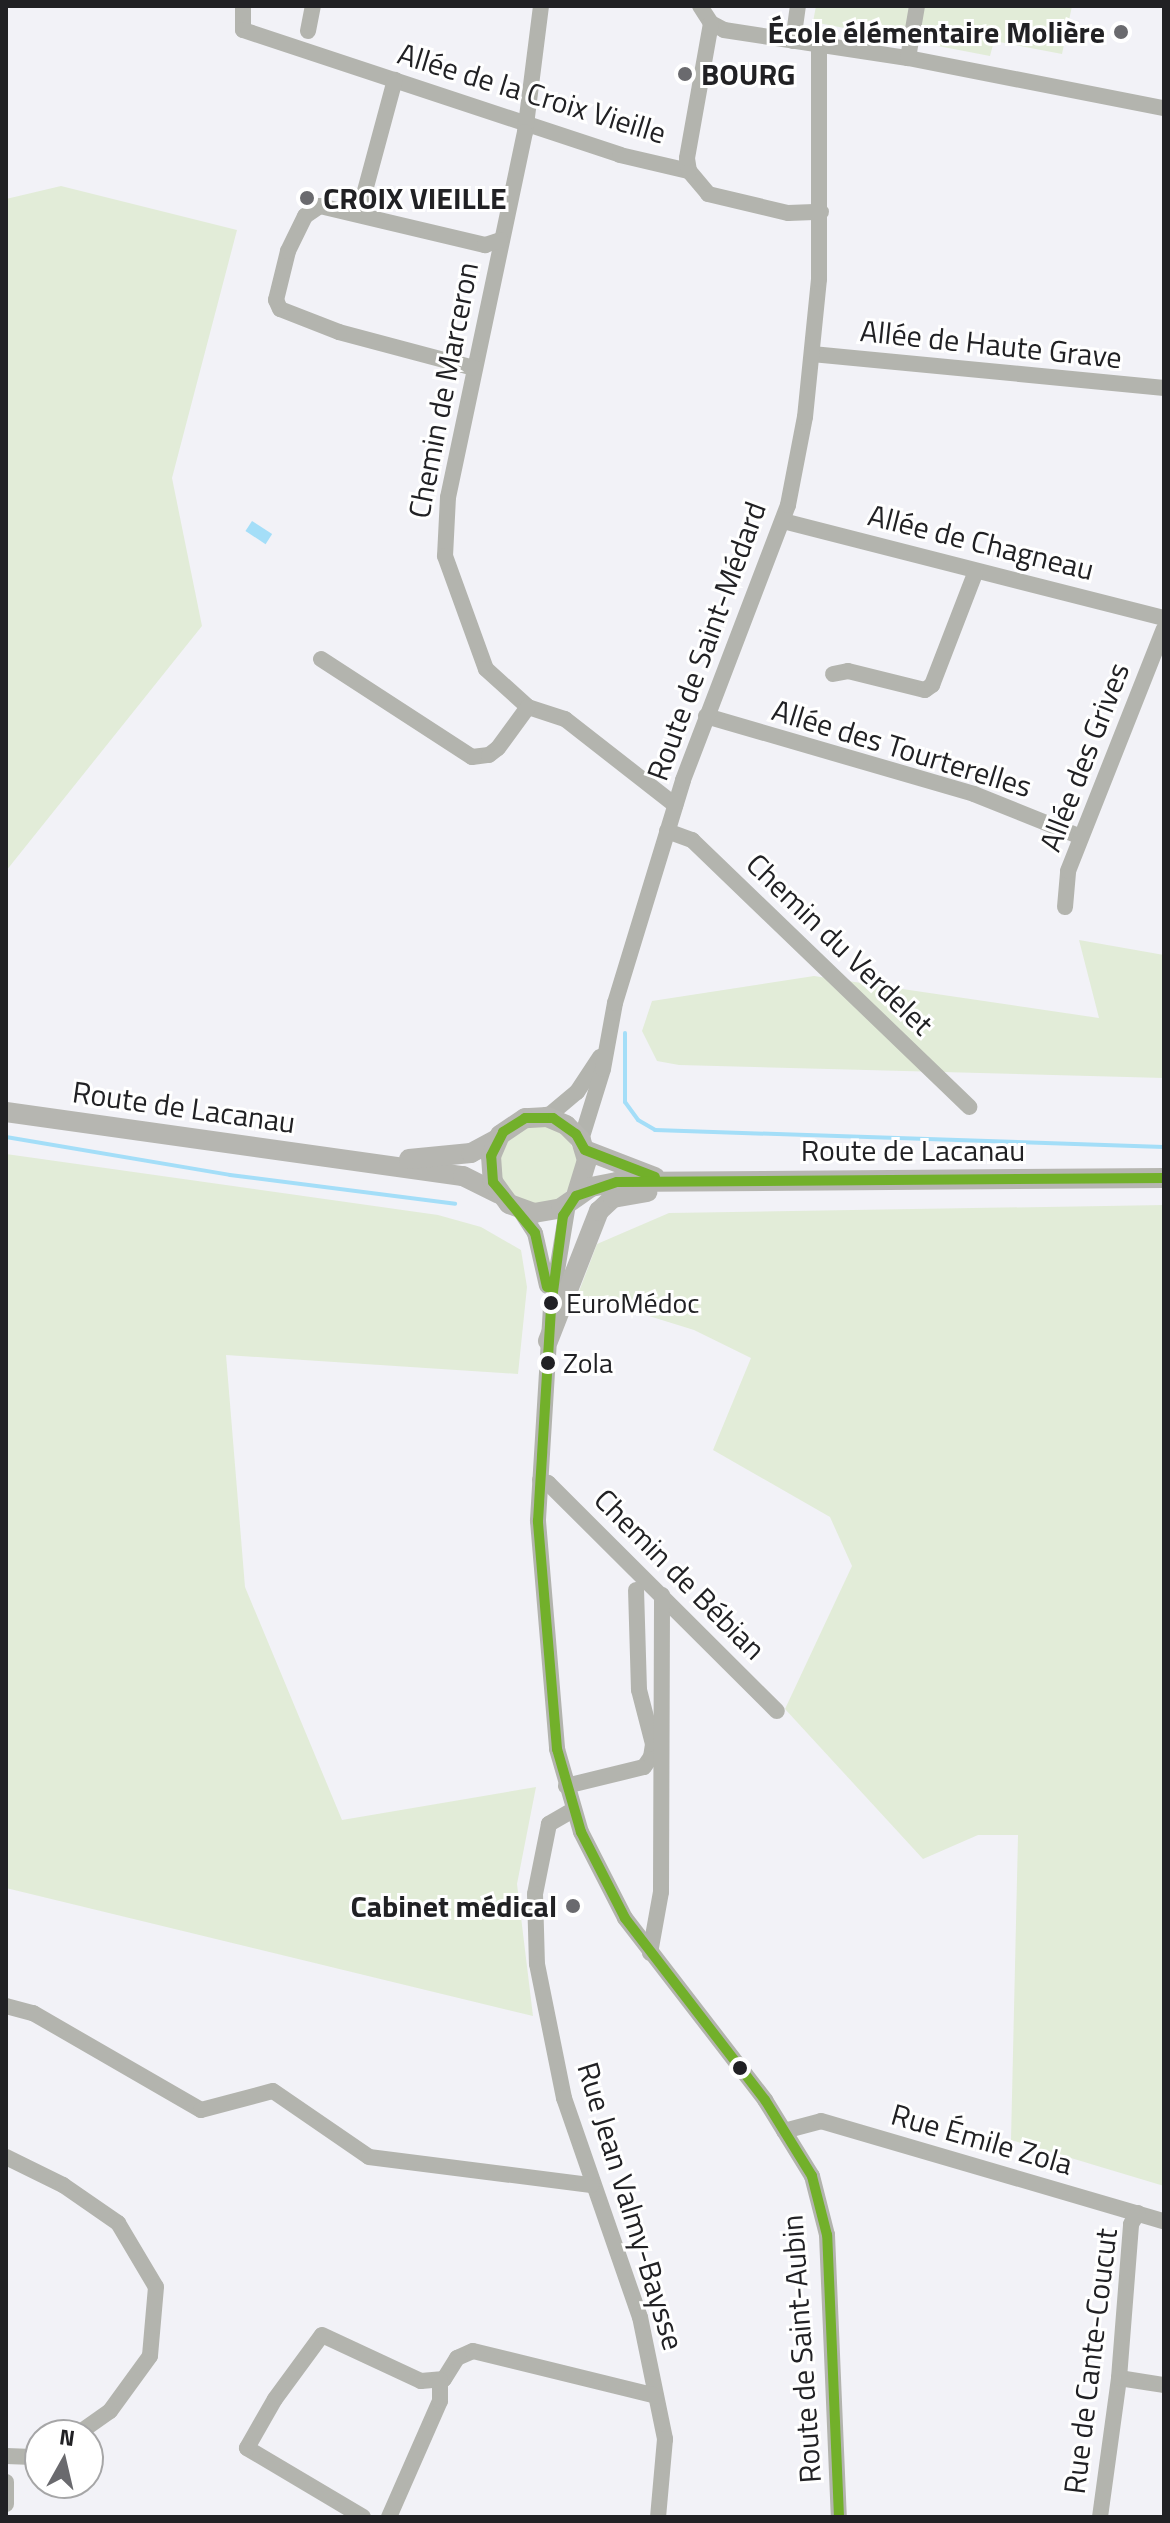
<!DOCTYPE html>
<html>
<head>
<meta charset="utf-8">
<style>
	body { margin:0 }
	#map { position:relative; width:1170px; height:2523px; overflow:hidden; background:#f2f2f7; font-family:"Titillium Web",sans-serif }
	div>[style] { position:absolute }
	.green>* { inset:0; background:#e2ecd8 }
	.round { border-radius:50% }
	.water>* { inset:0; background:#a4def8; transform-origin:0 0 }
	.stream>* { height:4px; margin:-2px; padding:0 2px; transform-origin:2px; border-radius:2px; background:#a4def8 }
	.minor>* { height:16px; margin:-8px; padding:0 8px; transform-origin:8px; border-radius:8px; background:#b3b4ae }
	.major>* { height:20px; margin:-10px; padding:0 10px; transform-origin:10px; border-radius:10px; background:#b6b6b1 }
	.bus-1>* { height:10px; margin:-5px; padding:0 5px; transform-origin:5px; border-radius:5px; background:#72b02a }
	.dots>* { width:22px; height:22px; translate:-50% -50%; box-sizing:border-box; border:4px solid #fff; border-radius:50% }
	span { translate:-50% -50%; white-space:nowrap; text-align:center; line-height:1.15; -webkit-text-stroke:6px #fff; paint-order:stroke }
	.bus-label { font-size:28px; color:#212124 }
	.left { translate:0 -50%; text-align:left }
	.poi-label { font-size:30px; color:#212124; font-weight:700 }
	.right { translate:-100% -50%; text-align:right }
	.street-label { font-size:30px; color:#212124 }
	.frame { position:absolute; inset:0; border:8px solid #212124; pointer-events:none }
	.north { position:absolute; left:24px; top:2419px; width:80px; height:80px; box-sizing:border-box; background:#fff; border:2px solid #a6a6a7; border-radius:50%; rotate:8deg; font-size:22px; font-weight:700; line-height:32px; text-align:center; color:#212124 }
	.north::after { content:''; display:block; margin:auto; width:28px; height:36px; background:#6a6a6e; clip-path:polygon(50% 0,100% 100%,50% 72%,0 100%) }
</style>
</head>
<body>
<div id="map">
	<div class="green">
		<div style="clip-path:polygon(816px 6px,1072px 6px,1062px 54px,994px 41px,990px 56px,813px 22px)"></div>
		<div style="clip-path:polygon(61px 186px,237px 230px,172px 478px,202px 626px,6px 871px,6px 199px)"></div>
		<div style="clip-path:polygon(1079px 940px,1164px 955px,1164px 1078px,679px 1065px,657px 1061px,642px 1031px,652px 1001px,814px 976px,1099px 1018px)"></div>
		<div class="round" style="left:499px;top:1126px;width:78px;height:78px"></div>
		<div style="clip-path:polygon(6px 1154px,438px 1215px,481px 1227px,521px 1250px,527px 1287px,518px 1374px,226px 1355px,245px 1587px,342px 1820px,536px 1787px,517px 1884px,533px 2016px,6px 1888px)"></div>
		<div style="clip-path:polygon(1164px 1205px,1164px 2186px,1011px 2140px,1018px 1835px,978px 1835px,923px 1859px,785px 1709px,852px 1566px,830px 1517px,713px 1450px,751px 1358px,694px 1330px,578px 1294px,597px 1244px,669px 1213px)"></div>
	</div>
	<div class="water">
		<div style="left:252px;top:521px;width:24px;height:12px;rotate:33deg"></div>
	</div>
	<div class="stream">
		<div style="left:625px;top:1033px;width:69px;rotate:90deg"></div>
		<div style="left:625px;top:1102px;width:22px;rotate:54deg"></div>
		<div style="left:638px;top:1120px;width:20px;rotate:30deg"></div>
		<div style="left:655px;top:1130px;width:509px;rotate:1.91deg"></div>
		<div style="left:6px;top:1137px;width:227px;rotate:9.6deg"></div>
		<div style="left:230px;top:1175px;width:227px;rotate:7.3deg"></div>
	</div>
	<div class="minor">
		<div style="left:243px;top:6px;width:24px;rotate:90deg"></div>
		<div style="left:243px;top:30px;width:397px;rotate:18.3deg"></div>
		<div style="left:620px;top:155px;width:71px;rotate:13.1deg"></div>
		<div style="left:689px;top:171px;width:30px;rotate:50deg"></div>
		<div style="left:708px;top:194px;width:82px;rotate:13.4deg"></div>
		<div style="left:788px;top:213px;width:33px;rotate:-2deg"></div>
		<div style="left:541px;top:6px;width:127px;rotate:97.2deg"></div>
		<div style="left:525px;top:132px;width:373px;rotate:101.9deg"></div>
		<div style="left:448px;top:497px;width:59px;rotate:92.9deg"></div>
		<div style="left:445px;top:556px;width:120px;rotate:70.1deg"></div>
		<div style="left:486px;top:669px;width:57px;rotate:42.1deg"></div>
		<div style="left:528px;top:707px;width:39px;rotate:18deg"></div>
		<div style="left:565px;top:719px;width:140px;rotate:38deg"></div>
		<div style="left:700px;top:6px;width:20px;rotate:57deg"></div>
		<div style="left:711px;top:23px;width:15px;rotate:28deg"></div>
		<div style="left:724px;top:30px;width:186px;rotate:8.7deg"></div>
		<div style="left:908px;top:58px;width:261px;rotate:11.1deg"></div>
		<div style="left:308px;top:31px;width:25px;rotate:-79deg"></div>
		<div style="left:793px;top:41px;width:35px;rotate:-82deg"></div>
		<div style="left:908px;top:58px;width:53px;rotate:-80.2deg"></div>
		<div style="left:689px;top:171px;width:13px;rotate:-99deg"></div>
		<div style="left:687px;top:158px;width:137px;rotate:-79.9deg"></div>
		<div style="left:359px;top:213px;width:138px;rotate:-74.9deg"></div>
		<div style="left:812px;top:354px;width:354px;rotate:5.5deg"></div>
		<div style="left:474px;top:368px;width:140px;rotate:-165.1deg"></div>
		<div style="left:339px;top:332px;width:63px;rotate:-158.7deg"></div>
		<div style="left:280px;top:309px;width:10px;rotate:-114deg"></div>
		<div style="left:276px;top:300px;width:50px;rotate:-76.2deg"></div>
		<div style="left:288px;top:251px;width:39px;rotate:-64deg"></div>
		<div style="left:305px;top:216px;width:18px;rotate:-34deg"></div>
		<div style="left:320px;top:206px;width:170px;rotate:13.3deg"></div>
		<div style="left:485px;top:245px;width:16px;rotate:-18deg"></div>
		<div style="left:783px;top:521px;width:393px;rotate:14.3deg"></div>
		<div style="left:321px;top:659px;width:180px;rotate:33deg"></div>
		<div style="left:472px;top:757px;width:17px;rotate:-7deg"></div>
		<div style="left:489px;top:755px;width:11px;rotate:-38deg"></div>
		<div style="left:498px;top:748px;width:51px;rotate:-53.8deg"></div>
		<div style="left:833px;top:674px;width:15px;rotate:-11deg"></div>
		<div style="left:848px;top:671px;width:79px;rotate:13.9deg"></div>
		<div style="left:925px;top:690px;width:9px;rotate:-36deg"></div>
		<div style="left:932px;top:685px;width:122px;rotate:-68.9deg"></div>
		<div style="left:706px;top:716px;width:279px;rotate:16.2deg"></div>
		<div style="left:974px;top:794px;width:115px;rotate:21.9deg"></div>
		<div style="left:667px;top:831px;width:27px;rotate:20deg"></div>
		<div style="left:692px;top:840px;width:385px;rotate:43.9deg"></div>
		<div style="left:1065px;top:907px;width:36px;rotate:-85deg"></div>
		<div style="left:1068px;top:871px;width:260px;rotate:-68.4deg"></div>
		<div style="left:547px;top:1117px;width:39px;rotate:-40deg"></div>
		<div style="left:577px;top:1092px;width:42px;rotate:-56.7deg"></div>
		<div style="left:581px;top:1140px;width:74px;rotate:-72.8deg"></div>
		<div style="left:603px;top:1069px;width:67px;rotate:-79.7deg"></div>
		<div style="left:615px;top:1003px;width:233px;rotate:-73deg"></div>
		<div style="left:683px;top:780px;width:294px;rotate:-69.1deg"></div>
		<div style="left:788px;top:505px;width:90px;rotate:-79.1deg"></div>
		<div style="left:805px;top:417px;width:139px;rotate:-84.2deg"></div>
		<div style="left:819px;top:279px;width:233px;rotate:-90deg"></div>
		<div style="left:568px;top:1204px;width:104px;rotate:99.4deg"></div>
		<div style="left:551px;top:1307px;width:214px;rotate:93.5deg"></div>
		<div style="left:538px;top:1521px;width:229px;rotate:85.2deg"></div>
		<div style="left:557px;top:1749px;width:86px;rotate:73.9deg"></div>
		<div style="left:581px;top:1832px;width:97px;rotate:62.9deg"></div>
		<div style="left:625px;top:1918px;width:230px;rotate:52.4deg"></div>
		<div style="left:765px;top:2100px;width:89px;rotate:58.3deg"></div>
		<div style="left:812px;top:2176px;width:61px;rotate:75.7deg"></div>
		<div style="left:827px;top:2235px;width:282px;rotate:87.6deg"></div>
		<div style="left:520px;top:1210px;width:27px;rotate:57deg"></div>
		<div style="left:535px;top:1233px;width:54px;rotate:77.2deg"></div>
		<div style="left:540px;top:1480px;width:9px;rotate:21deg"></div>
		<div style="left:548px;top:1483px;width:323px;rotate:44.9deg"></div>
		<div style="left:566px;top:1786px;width:80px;rotate:-13.7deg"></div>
		<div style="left:644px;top:1767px;width:12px;rotate:-55deg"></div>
		<div style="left:651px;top:1757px;width:13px;rotate:-81deg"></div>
		<div style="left:653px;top:1744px;width:56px;rotate:-104.5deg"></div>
		<div style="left:639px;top:1690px;width:100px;rotate:-91.7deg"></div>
		<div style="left:573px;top:1810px;width:28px;rotate:150deg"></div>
		<div style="left:549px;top:1824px;width:71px;rotate:101.3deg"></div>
		<div style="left:535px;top:1894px;width:70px;rotate:88.4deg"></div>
		<div style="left:537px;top:1964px;width:137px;rotate:78.6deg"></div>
		<div style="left:564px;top:2098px;width:232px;rotate:70.9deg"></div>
		<div style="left:640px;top:2317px;width:125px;rotate:78.4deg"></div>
		<div style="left:665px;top:2439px;width:78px;rotate:95.1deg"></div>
		<div style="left:650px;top:1953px;width:62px;rotate:-79.8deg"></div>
		<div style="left:661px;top:1892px;width:297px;rotate:-89.8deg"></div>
		<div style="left:6px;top:2006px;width:28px;rotate:15deg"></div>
		<div style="left:33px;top:2013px;width:194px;rotate:30deg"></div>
		<div style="left:201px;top:2110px;width:74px;rotate:-14.8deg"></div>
		<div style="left:273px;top:2091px;width:116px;rotate:34.5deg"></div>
		<div style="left:369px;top:2157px;width:224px;rotate:7.2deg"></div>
		<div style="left:784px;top:2131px;width:38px;rotate:-15deg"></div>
		<div style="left:821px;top:2121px;width:357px;rotate:16.3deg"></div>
		<div style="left:6px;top:2157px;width:64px;rotate:26.2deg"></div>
		<div style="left:63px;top:2185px;width:67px;rotate:34.6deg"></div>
		<div style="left:118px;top:2223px;width:74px;rotate:59.3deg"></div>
		<div style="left:156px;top:2287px;width:69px;rotate:95deg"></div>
		<div style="left:150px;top:2356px;width:68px;rotate:126deg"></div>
		<div style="left:110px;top:2411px;width:42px;rotate:144.8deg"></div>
		<div style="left:1119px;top:2378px;width:46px;rotate:8.8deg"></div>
		<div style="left:6px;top:2456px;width:34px;rotate:2deg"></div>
		<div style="left:6px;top:2482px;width:22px;rotate:90deg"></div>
		<div style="left:363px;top:2517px;width:135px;rotate:-149.3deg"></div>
		<div style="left:247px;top:2448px;width:56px;rotate:-60.3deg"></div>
		<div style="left:275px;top:2399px;width:79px;rotate:-53.7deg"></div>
		<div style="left:322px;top:2335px;width:109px;rotate:24.9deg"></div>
		<div style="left:421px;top:2381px;width:23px;rotate:-5deg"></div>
		<div style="left:444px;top:2379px;width:25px;rotate:-58deg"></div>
		<div style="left:457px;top:2358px;width:17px;rotate:-24deg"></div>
		<div style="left:473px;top:2351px;width:188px;rotate:13.8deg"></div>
		<div style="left:389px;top:2517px;width:127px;rotate:-66.3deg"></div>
		<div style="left:440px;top:2401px;width:21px;rotate:-90deg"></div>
		<div style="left:1100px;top:2517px;width:140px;rotate:-82.2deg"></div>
		<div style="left:1119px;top:2378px;width:154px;rotate:-85.5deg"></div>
		<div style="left:1131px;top:2224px;width:13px;rotate:-58deg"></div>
	</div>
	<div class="major">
		<div style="left:6px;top:1112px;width:461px;rotate:8deg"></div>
		<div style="left:463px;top:1176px;width:40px;rotate:26.6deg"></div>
		<div style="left:585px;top:1150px;width:75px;rotate:21.1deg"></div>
		<div style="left:409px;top:1159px;width:62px;rotate:-5.5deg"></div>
		<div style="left:471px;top:1153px;width:30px;rotate:-28deg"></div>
		<div style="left:576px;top:1196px;width:38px;rotate:-73deg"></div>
		<div style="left:587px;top:1160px;width:21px;rotate:-107deg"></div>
		<div style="left:581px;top:1140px;width:21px;rotate:-135deg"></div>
		<div style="left:566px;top:1125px;width:21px;rotate:-157deg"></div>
		<div style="left:547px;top:1117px;width:22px;rotate:177deg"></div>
		<div style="left:525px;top:1118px;width:30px;rotate:146deg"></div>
		<div style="left:500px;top:1135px;width:23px;rotate:113deg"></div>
		<div style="left:491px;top:1156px;width:26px;rotate:86deg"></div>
		<div style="left:493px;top:1182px;width:27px;rotate:54deg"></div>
		<div style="left:509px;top:1204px;width:27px;rotate:20deg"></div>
		<div style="left:534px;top:1213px;width:27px;rotate:-10deg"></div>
		<div style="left:561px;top:1208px;width:37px;rotate:-35deg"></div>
		<div style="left:591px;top:1187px;width:26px;rotate:-11deg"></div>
		<div style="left:617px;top:1182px;width:547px;rotate:-0.42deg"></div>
		<div style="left:548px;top:1341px;width:140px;rotate:-68.6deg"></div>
		<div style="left:599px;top:1211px;width:19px;rotate:-43deg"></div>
		<div style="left:613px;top:1198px;width:35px;rotate:-10deg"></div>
	</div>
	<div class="bus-1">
		<div style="left:547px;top:1287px;width:55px;rotate:-102.5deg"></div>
		<div style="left:535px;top:1233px;width:66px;rotate:-129.5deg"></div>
		<div style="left:493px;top:1182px;width:26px;rotate:-94deg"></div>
		<div style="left:491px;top:1156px;width:27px;rotate:-63deg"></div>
		<div style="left:503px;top:1132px;width:26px;rotate:-32deg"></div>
		<div style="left:525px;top:1118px;width:28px"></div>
		<div style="left:553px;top:1118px;width:28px;rotate:35deg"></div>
		<div style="left:576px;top:1134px;width:18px;rotate:61deg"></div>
		<div style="left:585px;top:1150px;width:75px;rotate:21.1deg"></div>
		<div style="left:839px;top:2517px;width:282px;rotate:-92.4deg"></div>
		<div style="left:827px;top:2235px;width:61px;rotate:-104.3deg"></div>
		<div style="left:812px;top:2176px;width:89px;rotate:-121.7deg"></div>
		<div style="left:765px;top:2100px;width:230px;rotate:-127.6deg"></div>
		<div style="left:625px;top:1918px;width:97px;rotate:-117.1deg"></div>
		<div style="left:581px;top:1832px;width:86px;rotate:-106.1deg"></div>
		<div style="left:557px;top:1749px;width:229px;rotate:-94.8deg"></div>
		<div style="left:538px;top:1521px;width:214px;rotate:-86.5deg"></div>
		<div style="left:551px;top:1307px;width:92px;rotate:-82.5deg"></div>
		<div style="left:563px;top:1216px;width:24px;rotate:-57deg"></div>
		<div style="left:576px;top:1196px;width:43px;rotate:-18.9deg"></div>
		<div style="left:617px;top:1182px;width:547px;rotate:-0.42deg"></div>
	</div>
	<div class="dots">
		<div style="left:1121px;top:32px;background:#6a6a6e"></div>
		<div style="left:685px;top:74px;background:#6a6a6e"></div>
		<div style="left:307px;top:198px;background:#6a6a6e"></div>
		<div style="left:551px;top:1303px;background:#212124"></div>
		<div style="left:548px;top:1363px;background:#212124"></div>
		<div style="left:573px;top:1906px;background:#6a6a6e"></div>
		<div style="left:740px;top:2068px;background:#212124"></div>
	</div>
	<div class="bus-label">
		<span class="left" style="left:566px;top:1303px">EuroMédoc</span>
		<span class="left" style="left:563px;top:1363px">Zola</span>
	</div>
	<div class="poi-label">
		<span class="right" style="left:1105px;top:32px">École élémentaire Molière</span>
		<span class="left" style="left:701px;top:74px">BOURG</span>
		<span class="left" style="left:323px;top:198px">CROIX VIEILLE</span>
		<span class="right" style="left:557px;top:1906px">Cabinet médical</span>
	</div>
	<div class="street-label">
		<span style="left:532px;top:93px;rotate:17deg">Allée de la Croix Vieille</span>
		<span style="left:991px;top:344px;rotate:6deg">Allée de Haute Grave</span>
		<span style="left:443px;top:390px;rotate:-79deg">Chemin de Marceron</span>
		<span style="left:981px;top:542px;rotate:14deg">Allée de Chagneau</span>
		<span style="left:706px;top:641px;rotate:-70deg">Route de Saint-Médard</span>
		<span style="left:902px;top:748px;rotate:17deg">Allée des Tourterelles</span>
		<span style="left:1084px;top:757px;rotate:-69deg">Allée des Grives</span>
		<span style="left:840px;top:944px;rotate:44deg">Chemin du Verdelet</span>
		<span style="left:184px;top:1107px;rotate:8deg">Route de Lacanau</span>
		<span style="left:913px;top:1150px">Route de Lacanau</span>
		<span style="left:680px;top:1574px;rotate:45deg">Chemin de Bébian</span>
		<span style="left:982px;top:2139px;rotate:16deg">Rue Émile Zola</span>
		<span style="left:631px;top:2206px;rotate:73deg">Rue Jean Valmy-Baysse</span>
		<span style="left:801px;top:2349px;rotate:-94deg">Route de Saint-Aubin</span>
		<span style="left:1090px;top:2361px;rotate:-83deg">Rue de Cante-Coucut</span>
	</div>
	<div class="frame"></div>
	<div class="north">N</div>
</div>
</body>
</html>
